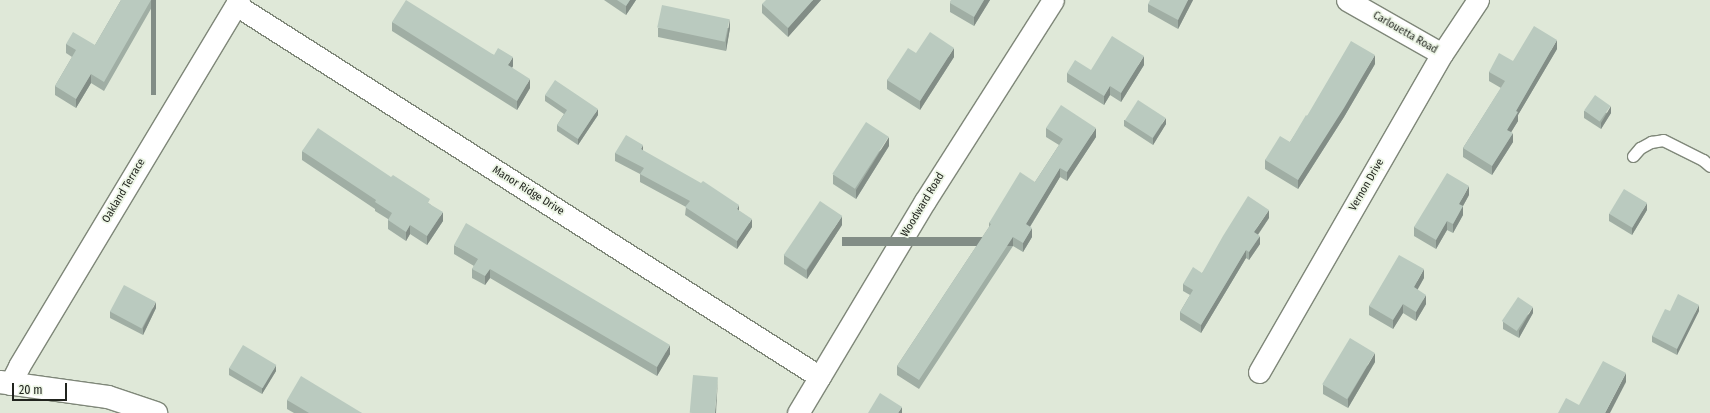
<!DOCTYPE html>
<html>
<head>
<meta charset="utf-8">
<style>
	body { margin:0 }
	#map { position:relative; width:1710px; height:413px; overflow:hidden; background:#dfe8d8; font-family:"Fira Sans Condensed",sans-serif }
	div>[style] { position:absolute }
	.roads { filter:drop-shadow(1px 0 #7f8779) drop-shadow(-1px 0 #7f8779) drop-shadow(0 1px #7f8779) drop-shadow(0 -1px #7f8779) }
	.service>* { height:11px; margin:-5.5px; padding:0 5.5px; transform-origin:5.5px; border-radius:5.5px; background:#fff }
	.minor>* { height:21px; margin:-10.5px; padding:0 10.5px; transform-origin:10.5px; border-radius:10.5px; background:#fff }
	.tertiary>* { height:22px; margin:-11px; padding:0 11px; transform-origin:11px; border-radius:11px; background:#fff }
	.wall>* { inset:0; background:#a0aea4 }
	.shaded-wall>* { inset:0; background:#828d86; transform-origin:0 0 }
	.building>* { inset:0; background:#bacabf; transform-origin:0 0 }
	span { translate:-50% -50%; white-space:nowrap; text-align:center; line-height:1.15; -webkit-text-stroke:3.5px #ecf5e5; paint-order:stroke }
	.street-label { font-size:11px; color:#21241e }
	.scale { position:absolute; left:12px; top:383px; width:55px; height:18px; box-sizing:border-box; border:2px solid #21241e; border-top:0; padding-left:5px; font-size:12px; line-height:14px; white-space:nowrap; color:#21241e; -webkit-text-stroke:3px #ecf5e5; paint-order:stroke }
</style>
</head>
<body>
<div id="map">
	<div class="roads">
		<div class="service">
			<div style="left:1633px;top:156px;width:11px;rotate:-49deg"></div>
			<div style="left:1640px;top:148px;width:13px;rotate:-29deg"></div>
			<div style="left:1651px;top:142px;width:12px;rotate:-9deg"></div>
			<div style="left:1663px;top:140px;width:45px;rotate:26.6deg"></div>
			<div style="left:1703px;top:160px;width:9px;rotate:41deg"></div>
		</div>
		<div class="minor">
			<div style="left:1347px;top:0;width:109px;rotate:29.6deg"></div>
			<div style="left:236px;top:5px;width:692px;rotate:32.5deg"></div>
			<div style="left:1259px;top:372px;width:367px;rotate:-60.1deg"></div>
			<div style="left:1442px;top:54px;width:65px;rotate:-56.3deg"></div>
			<div style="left:10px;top:384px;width:20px;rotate:-63deg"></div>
			<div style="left:19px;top:366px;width:427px;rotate:-59deg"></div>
			<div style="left:798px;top:413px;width:247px;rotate:-59.1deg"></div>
			<div style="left:925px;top:201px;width:238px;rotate:-57.5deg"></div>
		</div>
		<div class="tertiary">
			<div style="left:0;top:382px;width:109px;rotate:7.9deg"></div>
			<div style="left:108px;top:397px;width:51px;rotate:18.4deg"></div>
		</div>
	</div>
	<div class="wall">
		<div style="clip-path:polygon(121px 0,156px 0,104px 91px,91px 83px,76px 108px,55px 95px,55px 86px,72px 57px,66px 53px,66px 44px,95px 45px)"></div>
		<div style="clip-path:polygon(604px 0,636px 0,626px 15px)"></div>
		<div style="clip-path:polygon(821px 0,788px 37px,762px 13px,762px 4px)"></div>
		<div style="clip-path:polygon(951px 0,990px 0,974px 26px,950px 12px,950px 3px)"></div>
		<div style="clip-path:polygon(1193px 0,1178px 29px,1148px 12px,1148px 4px)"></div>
		<div style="clip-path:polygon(392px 22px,494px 55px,513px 66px,512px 68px,530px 88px,517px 110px,392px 31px)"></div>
		<div style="clip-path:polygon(658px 28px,730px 28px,726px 51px,658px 37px)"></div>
		<div style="clip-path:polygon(1557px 49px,1518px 115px,1518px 121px,1511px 132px,1513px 142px,1492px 175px,1463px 157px,1463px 148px,1501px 88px,1489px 81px,1489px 72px,1513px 61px)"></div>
		<div style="clip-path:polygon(916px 53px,954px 57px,920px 110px,887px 89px,887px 80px)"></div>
		<div style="clip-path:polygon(1375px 64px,1344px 117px,1298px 189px,1265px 169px,1265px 160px,1290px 142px,1307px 116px)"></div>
		<div style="clip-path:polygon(1144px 65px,1121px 102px,1110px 95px,1104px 105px,1067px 82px,1067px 73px)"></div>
		<div style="clip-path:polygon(545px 95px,598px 115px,578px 145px,557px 131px,557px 125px,564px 114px,545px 101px)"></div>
		<div style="clip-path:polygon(1584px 111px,1611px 113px,1601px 129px,1584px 118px)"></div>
		<div style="clip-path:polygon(1124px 120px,1166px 124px,1153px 145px,1124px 126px)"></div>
		<div style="clip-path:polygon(1046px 128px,1096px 137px,1067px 181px,1060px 177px,1030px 227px,1032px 237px,1023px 252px,1013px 246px,919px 389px,897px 375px,897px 366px,989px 227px,989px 223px,1035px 182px,1059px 145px,1046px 137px)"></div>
		<div style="clip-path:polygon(889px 146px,856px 199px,833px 184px,833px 175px)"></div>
		<div style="clip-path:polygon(302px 151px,430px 204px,443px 221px,427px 245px,410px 234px,406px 241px,388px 229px,388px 219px,375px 211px,375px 209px,302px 160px)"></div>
		<div style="clip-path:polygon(643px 151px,739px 211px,752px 227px,737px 249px,685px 215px,686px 207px,640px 182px,640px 174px,615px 161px,615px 153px)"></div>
		<div style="clip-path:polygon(1469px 195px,1463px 206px,1463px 215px,1453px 233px,1447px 230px,1436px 249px,1414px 236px,1414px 227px)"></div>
		<div style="clip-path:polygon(1647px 210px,1632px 235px,1609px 221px,1609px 214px)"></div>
		<div style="clip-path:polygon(1269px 218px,1258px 235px,1260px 244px,1249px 260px,1246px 258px,1201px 333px,1180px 320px,1180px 312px,1190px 295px,1183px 291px,1183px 284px,1202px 273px)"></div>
		<div style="clip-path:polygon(842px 225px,807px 279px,784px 264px,784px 255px)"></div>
		<div style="clip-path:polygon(454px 245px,670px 354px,657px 376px,490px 278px,485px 285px,472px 278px,472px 269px,474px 266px,454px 254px)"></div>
		<div style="clip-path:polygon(1424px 278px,1417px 289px,1426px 304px,1416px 321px,1403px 313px,1393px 329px,1369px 315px,1369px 306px)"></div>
		<div style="clip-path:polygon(156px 308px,143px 335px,110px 318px,110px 311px)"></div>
		<div style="clip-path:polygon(1699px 311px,1677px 355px,1652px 342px,1652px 336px)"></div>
		<div style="clip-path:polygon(1533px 313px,1519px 338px,1503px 329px,1503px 322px)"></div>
		<div style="clip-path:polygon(1375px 362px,1348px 408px,1323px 394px,1323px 385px)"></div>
		<div style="clip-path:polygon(229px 368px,276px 371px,262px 394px,229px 375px)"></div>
		<div style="clip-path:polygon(287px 400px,362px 413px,294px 413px,287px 409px)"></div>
	</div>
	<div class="shaded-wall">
		<div style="left:151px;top:0;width:5px;height:95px"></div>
		<div style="clip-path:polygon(630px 0,636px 0,626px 15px,626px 6px)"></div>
		<div style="clip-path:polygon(813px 0,821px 0,788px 37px,788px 28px)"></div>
		<div style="clip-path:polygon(984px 0,990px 0,974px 26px,974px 17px)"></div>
		<div style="clip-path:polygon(1188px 0,1193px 0,1178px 29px,1178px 20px)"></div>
		<div style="clip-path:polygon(730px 19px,730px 28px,726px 51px,726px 42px)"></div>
		<div style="clip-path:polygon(1557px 40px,1557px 49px,1518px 115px,1518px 121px,1507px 139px,1507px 130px,1516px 111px)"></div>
		<div style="clip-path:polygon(954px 48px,954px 57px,920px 110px,920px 101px)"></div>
		<div style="clip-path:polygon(1375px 55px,1375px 64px,1344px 117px,1298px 189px,1298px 180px)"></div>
		<div style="clip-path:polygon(1144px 56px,1144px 65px,1121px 102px,1121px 93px)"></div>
		<div style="clip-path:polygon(513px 57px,513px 66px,508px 74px,508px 65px)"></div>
		<div style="clip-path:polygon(91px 74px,91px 83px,76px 108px,76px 99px)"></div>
		<div style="clip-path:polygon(530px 79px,530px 88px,517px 110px,517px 101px)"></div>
		<div style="clip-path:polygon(1110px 86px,1110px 95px,1104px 105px,1104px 96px)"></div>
		<div style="clip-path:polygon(1611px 106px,1611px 113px,1601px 129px,1601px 123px)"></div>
		<div style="clip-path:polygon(598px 109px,598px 115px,578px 145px,578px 139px)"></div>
		<div style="clip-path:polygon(1166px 118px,1166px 124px,1153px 145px,1153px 138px)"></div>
		<div style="clip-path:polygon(1096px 128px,1096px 137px,1067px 181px,1067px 172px)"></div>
		<div style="clip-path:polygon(1513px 133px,1513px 142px,1492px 175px,1492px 166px)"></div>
		<div style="clip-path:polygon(889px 137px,889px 146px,856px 199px,856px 190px)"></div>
		<div style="clip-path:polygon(643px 145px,643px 153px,641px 149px)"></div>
		<div style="clip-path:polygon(1060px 168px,1060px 177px,1026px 233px,1026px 224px)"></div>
		<div style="clip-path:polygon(1469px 186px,1469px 195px,1459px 213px,1459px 204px)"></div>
		<div style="clip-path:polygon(1647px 203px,1647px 210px,1632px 235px,1632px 228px)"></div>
		<div style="clip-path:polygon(739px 205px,739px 213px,737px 209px)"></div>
		<div style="clip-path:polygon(1463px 206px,1463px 215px,1453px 233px,1453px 224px)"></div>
		<div style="clip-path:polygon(1269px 210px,1269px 218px,1254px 240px,1254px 232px)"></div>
		<div style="clip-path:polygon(443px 212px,443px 221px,427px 245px,427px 236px)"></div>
		<div style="clip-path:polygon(842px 216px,842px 225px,807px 279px,807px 270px)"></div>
		<div style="clip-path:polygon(752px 219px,752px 227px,737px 249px,737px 241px)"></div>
		<div style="clip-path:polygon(1447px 221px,1447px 230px,1436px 249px,1436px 240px)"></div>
		<div style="clip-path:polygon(410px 225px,410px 234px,406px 241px,406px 232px)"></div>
		<div style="clip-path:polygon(1032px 228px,1032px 237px,1023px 252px,1023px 243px)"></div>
		<div style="clip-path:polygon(1260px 236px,1260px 244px,1249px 260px,1249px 252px)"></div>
		<div style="left:1013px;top:237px;width:9px;height:171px;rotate:90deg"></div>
		<div style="clip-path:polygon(1246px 250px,1246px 258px,1201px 333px,1201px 325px)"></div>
		<div style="clip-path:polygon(490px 269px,490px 278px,485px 285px,485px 276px)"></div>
		<div style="clip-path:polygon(1424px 269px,1424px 278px,1414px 296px,1414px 287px)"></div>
		<div style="clip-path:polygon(1426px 295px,1426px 304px,1416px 321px,1416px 312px)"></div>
		<div style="clip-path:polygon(156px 302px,156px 308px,143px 335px,143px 328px)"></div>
		<div style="clip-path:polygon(1403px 304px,1403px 313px,1393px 329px,1393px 320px)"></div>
		<div style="clip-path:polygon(1699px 305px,1699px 311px,1677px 355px,1677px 349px)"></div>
		<div style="clip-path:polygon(1533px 307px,1533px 313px,1519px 338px,1519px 331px)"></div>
		<div style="clip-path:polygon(670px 345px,670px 354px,657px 376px,657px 367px)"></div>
		<div style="clip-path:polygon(1375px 353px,1375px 362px,1348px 408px,1348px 399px)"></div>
		<div style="clip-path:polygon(276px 365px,276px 371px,262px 394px,262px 388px)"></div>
		<div style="clip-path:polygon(1626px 373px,1626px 382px,1610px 413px,1605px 413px)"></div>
		<div style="clip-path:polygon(718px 377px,716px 413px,715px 413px)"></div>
		<div style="clip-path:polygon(902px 407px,902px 413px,898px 413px)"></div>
	</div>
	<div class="building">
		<div style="clip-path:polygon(121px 0,151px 0,104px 82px,91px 74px,76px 99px,55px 86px,76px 50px,66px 44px,73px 32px,95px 45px)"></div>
		<div style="clip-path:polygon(406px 0,494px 55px,498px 48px,513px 57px,508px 65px,530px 79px,517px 101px,392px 22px)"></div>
		<div style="clip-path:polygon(617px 0,630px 0,626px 6px)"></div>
		<div style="clip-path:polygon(766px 0,813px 0,788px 28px,762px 4px)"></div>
		<div style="clip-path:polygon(951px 0,984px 0,974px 17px,950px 3px)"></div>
		<div style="clip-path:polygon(1150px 0,1188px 0,1178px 20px,1148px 4px)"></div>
		<div style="left:662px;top:5px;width:69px;height:23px;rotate:12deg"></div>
		<div style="clip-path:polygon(1534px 26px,1557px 40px,1516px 111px,1518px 112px,1507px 130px,1513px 133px,1492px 166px,1463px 148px,1505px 81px,1489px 72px,1499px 53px,1513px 61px)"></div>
		<div style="clip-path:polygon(930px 32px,954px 48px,920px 101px,887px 80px,908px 48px,916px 53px)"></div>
		<div style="clip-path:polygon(1112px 36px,1144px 56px,1121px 93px,1110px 86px,1104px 96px,1067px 73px,1075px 60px,1091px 70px)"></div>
		<div style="clip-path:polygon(1351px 41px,1375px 55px,1344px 108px,1298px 180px,1265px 160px,1280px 136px,1290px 142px,1306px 115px,1307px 116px)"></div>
		<div style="clip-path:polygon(555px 80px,598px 109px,578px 139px,557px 125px,567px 110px,545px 95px)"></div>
		<div style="left:1595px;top:95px;width:19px;height:19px;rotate:35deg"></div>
		<div style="left:1138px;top:100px;width:33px;height:24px;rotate:33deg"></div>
		<div style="clip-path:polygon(1061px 105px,1096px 128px,1067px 172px,1060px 168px,1026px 224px,1032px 228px,1023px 243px,1013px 237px,919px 380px,897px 366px,991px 224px,989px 223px,1020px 172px,1035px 182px,1063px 139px,1046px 128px)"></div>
		<div style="left:866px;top:122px;width:27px;height:62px;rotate:33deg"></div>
		<div style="clip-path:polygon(318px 128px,391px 177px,393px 175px,430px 199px,428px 203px,443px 212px,427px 236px,410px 225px,406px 232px,388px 220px,392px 213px,375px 202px,376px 200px,302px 151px)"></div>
		<div style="clip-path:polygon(626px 135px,643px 145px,641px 149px,701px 183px,703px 181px,739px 205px,737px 209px,752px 219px,737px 241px,685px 207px,690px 201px,640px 174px,644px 168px,615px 153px)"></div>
		<div style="clip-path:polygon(1447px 173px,1469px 186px,1459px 204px,1463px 206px,1453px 224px,1447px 221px,1436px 240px,1414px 227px)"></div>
		<div style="left:1624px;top:189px;width:27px;height:29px;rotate:31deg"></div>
		<div style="clip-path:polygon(1248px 196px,1269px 210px,1254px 232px,1260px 236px,1249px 252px,1246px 250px,1201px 325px,1180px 312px,1193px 290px,1183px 284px,1193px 267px,1202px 273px,1223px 236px)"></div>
		<div style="left:820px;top:201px;width:27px;height:65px;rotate:34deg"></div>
		<div style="clip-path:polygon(466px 223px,670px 345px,657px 367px,490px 269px,485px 276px,472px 269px,478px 259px,454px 245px)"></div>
		<div style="clip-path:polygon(1399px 255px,1424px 269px,1414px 287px,1426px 295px,1416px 312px,1403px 304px,1393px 320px,1369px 306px)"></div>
		<div style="left:124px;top:285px;width:36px;height:30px;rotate:28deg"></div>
		<div style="clip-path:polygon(1678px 294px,1699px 305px,1677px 349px,1652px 336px,1665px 309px,1670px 311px)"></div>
		<div style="left:1518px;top:297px;width:18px;height:29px;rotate:34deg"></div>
		<div style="left:1350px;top:338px;width:29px;height:54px;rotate:31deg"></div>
		<div style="left:243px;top:345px;width:39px;height:27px;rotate:31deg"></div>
		<div style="clip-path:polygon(1603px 361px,1626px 373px,1605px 413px,1558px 413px,1566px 398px,1579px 405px)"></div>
		<div style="left:693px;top:375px;width:25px;height:38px;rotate:5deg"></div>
		<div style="clip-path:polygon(301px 376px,362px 413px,309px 413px,287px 400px)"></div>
		<div style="clip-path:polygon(880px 393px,902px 407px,898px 413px,868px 413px)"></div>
	</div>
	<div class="street-label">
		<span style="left:1405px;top:33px;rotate:30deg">Carlouetta Road</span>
		<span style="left:1367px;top:185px;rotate:-60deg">Vernon Drive</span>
		<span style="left:124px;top:191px;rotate:-59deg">Oakland Terrace</span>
		<span style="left:528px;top:191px;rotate:32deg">Manor Ridge Drive</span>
		<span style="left:923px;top:205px;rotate:-59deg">Woodward Road</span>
	</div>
	<div class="scale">20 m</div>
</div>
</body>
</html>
